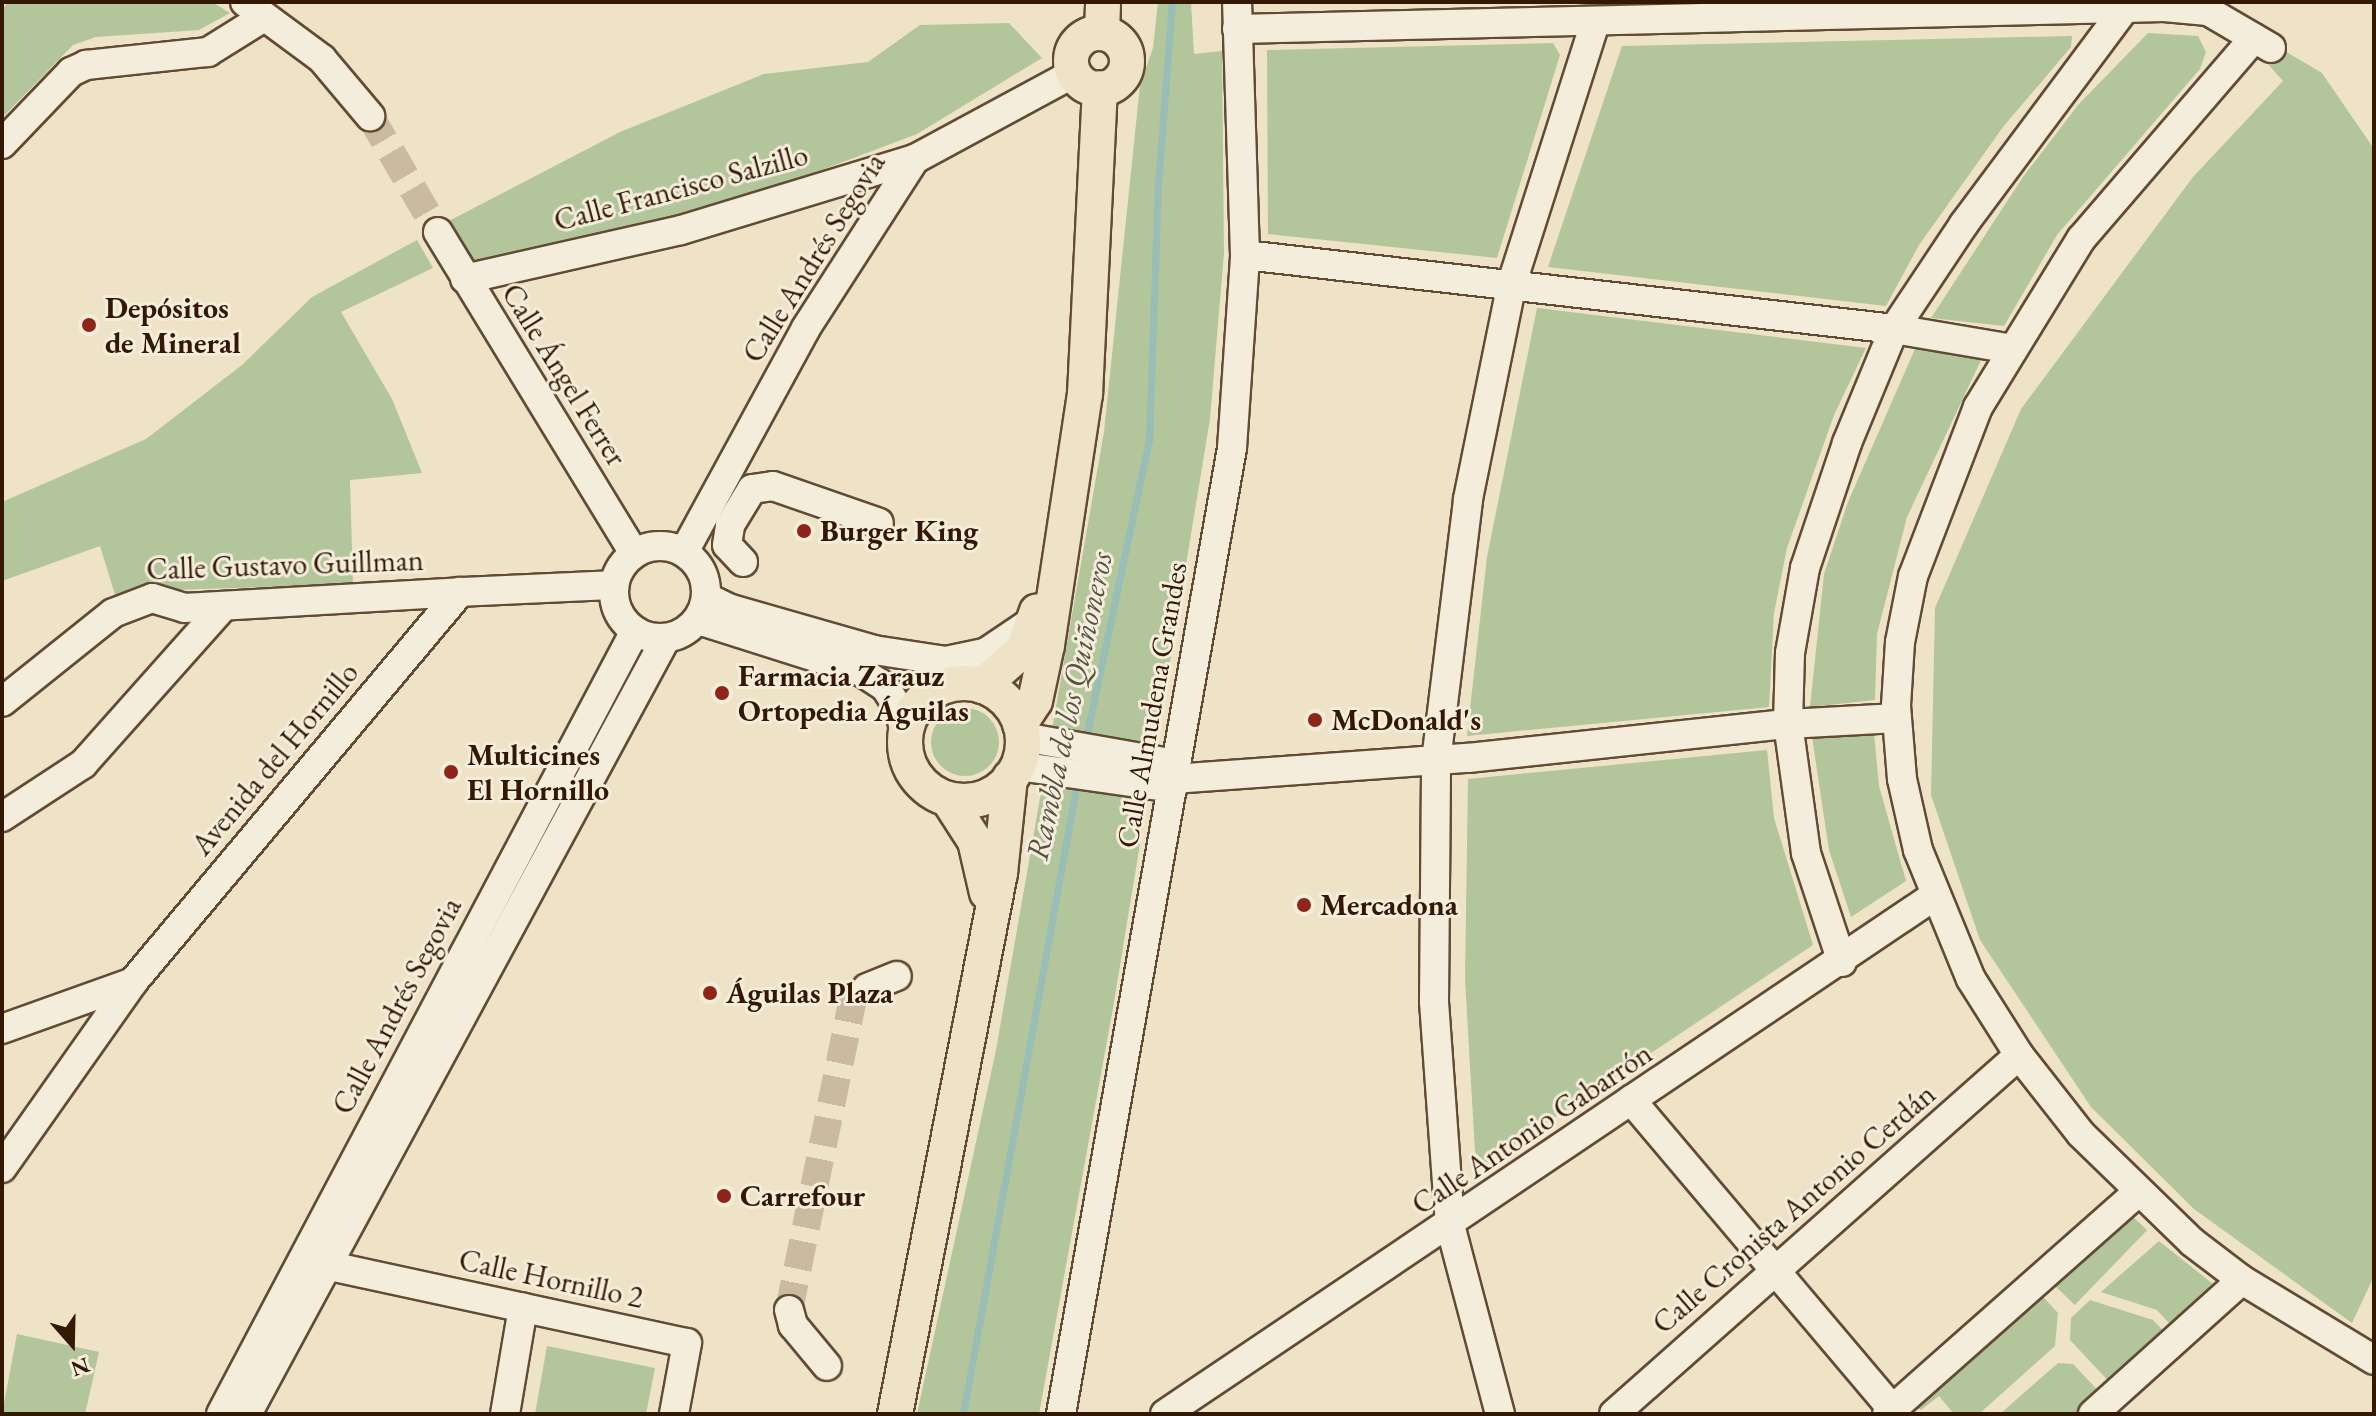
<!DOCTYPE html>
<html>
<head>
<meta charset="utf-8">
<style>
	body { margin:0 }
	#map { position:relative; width:2376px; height:1416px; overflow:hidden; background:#eee3c7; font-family:"EB Garamond",serif }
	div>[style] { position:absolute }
	.green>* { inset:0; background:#b2c59b; transform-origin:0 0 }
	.round { border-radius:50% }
	.stream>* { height:7px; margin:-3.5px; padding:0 3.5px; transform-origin:3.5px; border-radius:3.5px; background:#99beb6 }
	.minor-tunnel>* { height:28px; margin-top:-14px; transform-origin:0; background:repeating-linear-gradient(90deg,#c9baa0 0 28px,transparent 0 42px) }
	.roads { filter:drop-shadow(2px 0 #624b34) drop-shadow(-2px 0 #624b34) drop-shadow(0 2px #624b34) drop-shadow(0 -2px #624b34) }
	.minor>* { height:28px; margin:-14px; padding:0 14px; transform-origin:14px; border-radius:14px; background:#f4eddb }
	.minor>.ring { margin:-14px; padding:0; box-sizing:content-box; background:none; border:28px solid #f4eddb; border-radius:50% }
	.major>* { height:34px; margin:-17px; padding:0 17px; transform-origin:17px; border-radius:17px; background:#eee3c7 }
	.major>.ring { margin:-17px; padding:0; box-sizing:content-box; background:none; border:34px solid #eee3c7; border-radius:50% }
	.dots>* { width:22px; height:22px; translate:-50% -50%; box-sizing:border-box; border:4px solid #f4eddb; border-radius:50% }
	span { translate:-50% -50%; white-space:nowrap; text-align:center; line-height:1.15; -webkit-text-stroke:6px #f4eddb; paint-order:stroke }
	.street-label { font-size:30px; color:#331803 }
	.poi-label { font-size:30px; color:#331803; font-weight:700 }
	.left { translate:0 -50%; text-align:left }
	.water-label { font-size:32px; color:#575242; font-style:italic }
	.frame { position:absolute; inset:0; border:4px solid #331803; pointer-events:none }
	.north { position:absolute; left:32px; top:1304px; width:80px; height:80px; -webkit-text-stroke:6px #f4eddb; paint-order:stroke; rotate:160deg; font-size:22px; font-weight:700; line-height:32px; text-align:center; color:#331803 }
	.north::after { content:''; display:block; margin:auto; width:28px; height:36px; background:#331803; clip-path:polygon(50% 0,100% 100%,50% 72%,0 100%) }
</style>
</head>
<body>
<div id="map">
	<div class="green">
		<div style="clip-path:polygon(8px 2px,212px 2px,230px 13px,199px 30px,96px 37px,73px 45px,2px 118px,2px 10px)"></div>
		<div style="clip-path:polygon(1158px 2px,1191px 2px,1194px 54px,1222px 51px,1224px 253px,1210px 419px,1113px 1008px,1039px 1414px,917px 1414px,996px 1050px,1104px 432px,1140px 85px,1153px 48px)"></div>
		<div style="clip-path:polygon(2225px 16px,2322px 73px,2374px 149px,2374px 1276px,2352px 1323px,2194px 1209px,2091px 1107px,1980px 940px,1931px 795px,1935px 608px,2021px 409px,2193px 177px,2283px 81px)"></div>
		<div style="clip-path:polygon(1009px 23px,1042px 58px,917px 134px,750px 197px,659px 227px,467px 266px,443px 224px,620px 132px,764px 74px,868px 62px,920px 25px)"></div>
		<div style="clip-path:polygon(2148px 33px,2198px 36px,2206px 52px,2200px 69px,2057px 235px,2004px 326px,1931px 318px,2023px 177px,2078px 105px)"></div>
		<div style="clip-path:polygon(2072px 36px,2071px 47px,2003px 127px,1919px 245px,1886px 306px,1548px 267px,1622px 46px)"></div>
		<div style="clip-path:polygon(1553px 43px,1560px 55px,1497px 258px,1268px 234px,1267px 50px)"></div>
		<div style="clip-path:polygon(417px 240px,433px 268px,341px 312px,392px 399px,422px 473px,350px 480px,353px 584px,140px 591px,117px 601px,100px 546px,2px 581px,2px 502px,146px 439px,242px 365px,312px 297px)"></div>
		<div style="clip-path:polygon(1537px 308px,1866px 348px,1834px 415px,1787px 548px,1774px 613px,1769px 707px,1467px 736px,1487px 557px)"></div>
		<div style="clip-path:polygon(1915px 349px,1983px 356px,1907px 517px,1877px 634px,1875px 700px,1810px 707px,1824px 574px,1848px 502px)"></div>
		<div class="round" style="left:931px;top:708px;width:68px;height:68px"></div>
		<div style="clip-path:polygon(1874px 733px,1879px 786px,1906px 881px,1851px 917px,1829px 850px,1812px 737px)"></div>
		<div style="clip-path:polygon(1767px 750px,1774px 818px,1813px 945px,1486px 1163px,1475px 1152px,1465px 979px,1468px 779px)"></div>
		<div style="left:2124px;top:1208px;width:32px;height:104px;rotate:44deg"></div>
		<div style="clip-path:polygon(2159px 1241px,2223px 1292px,2178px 1333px,2157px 1310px,2101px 1292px)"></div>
		<div style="clip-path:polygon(2035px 1288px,2058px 1313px,2055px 1346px,1979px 1414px,1954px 1414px,1939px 1396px,1921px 1410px,1910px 1401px)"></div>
		<div style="clip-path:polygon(2090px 1300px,2153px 1320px,2172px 1340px,2115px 1388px,2070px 1340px,2071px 1318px)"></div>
		<div style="clip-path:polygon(17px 1334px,99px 1352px,85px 1414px,2px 1414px)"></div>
		<div style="clip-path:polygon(547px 1346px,655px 1368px,646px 1414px,535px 1414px)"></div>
		<div style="clip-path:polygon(2058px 1363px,2073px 1364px,2105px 1398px,2086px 1414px,2000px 1414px)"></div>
	</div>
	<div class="stream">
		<div style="left:1085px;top:743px;width:310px;rotate:-78.1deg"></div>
		<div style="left:1149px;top:440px;width:256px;rotate:-88deg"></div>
		<div style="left:1158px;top:184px;width:183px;rotate:-85.6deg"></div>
		<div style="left:963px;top:1414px;width:642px;rotate:-79.77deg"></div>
	</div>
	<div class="minor-tunnel">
		<div style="left:370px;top:116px;width:134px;rotate:59.6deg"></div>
		<div style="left:789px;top:1310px;width:323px;rotate:-78.4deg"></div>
		<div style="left:854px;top:994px;width:14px;rotate:-25deg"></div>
	</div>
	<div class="roads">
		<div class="minor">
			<div style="left:245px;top:2px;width:96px;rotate:36.5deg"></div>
			<div style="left:322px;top:59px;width:75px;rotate:49.9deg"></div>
			<div style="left:1237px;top:29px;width:927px;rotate:-1.36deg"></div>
			<div style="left:2164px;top:7px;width:44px;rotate:5.2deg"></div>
			<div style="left:2208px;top:11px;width:73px;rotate:30.4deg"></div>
			<div style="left:2254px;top:38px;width:265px;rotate:130.7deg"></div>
			<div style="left:2081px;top:239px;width:197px;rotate:121.5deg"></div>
			<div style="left:1978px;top:407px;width:181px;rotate:111deg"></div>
			<div style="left:1913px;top:576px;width:67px;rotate:101.1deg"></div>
			<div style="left:1900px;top:642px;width:64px;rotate:93.6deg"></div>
			<div style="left:1896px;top:706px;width:73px;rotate:85.3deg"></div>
			<div style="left:1902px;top:779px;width:73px;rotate:77.3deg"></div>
			<div style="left:1918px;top:850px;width:139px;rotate:67.7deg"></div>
			<div style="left:1971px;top:979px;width:90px;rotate:57.7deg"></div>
			<div style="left:2019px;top:1055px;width:100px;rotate:51.9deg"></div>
			<div style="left:2081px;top:1134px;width:155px;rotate:44.2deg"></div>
			<div style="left:2192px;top:1242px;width:63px;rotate:37.2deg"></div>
			<div style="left:2242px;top:1280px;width:154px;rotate:31.2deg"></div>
			<div style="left:2px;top:144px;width:100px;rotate:-46.2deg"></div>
			<div style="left:71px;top:72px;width:17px;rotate:-25deg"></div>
			<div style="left:86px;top:65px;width:123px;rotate:-6.1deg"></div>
			<div style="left:208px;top:52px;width:66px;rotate:-32deg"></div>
			<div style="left:438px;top:232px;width:376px;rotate:58.6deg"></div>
			<div style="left:1245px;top:255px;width:653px;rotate:6.5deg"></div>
			<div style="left:1894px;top:329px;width:120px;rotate:9.6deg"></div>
			<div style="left:465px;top:279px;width:221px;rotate:-12.8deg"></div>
			<div style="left:681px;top:230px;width:245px;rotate:-16.9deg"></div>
			<div class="ring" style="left:614px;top:546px;width:64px;height:64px"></div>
			<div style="left:684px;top:552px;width:255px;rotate:-61.4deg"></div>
			<div style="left:806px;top:328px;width:201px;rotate:-57.2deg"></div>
			<div style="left:915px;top:159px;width:181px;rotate:-28.4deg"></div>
			<div style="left:743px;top:562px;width:23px;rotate:-133deg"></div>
			<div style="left:727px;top:545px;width:20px;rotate:-81deg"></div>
			<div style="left:730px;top:525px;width:42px;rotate:-58.6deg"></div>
			<div style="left:752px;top:489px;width:21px;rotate:-8deg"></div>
			<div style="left:773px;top:486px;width:112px;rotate:19.2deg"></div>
			<div style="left:706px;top:597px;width:28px;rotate:26deg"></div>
			<div style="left:731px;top:609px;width:149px;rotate:16deg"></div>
			<div style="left:874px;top:650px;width:73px;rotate:8.7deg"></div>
			<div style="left:946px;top:661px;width:40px;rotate:-12deg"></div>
			<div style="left:985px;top:653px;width:59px;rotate:-34deg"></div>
			<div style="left:698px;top:620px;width:172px;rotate:17.6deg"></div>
			<div style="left:862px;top:672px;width:27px;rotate:33deg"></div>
			<div style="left:885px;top:687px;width:27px;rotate:57deg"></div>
			<div style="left:900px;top:710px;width:26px;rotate:79deg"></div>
			<div style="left:2px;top:702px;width:142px;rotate:-38.7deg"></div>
			<div style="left:113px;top:613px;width:42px;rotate:-21deg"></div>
			<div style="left:152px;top:598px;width:34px;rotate:17deg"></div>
			<div style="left:185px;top:608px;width:275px;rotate:-3.3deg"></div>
			<div style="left:1023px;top:737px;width:155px;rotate:10deg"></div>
			<div style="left:1018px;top:766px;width:156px;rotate:8.1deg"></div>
			<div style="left:1173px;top:779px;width:296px;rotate:-4.1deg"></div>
			<div style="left:1468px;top:758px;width:322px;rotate:-6.1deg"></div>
			<div style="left:1788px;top:724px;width:109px;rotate:-3.2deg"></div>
			<div style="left:2px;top:817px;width:97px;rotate:-33.2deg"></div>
			<div style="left:83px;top:764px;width:210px;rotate:-48.3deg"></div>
			<div style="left:1842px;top:962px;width:115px;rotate:-108.3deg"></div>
			<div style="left:1806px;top:853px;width:130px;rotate:-97.9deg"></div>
			<div style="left:1788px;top:724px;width:71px;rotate:-88.4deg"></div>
			<div style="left:1790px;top:653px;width:86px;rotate:-80deg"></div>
			<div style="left:1805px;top:568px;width:132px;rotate:-71.4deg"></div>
			<div style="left:1847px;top:443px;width:123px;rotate:-67.6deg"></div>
			<div style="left:1894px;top:329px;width:126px;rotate:-56.3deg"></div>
			<div style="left:1964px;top:224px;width:269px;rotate:-53.3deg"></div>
			<div style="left:867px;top:988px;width:32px;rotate:-22deg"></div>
			<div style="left:2px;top:1029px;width:139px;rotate:-19.7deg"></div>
			<div style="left:133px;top:982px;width:509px;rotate:-50.02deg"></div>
			<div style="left:460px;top:592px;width:154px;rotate:-2.6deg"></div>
			<div style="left:1631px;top:1100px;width:409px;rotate:49.8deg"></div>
			<div style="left:2px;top:1168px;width:228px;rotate:-54.8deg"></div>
			<div style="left:330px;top:1266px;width:365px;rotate:12.2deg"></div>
			<div style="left:687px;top:1343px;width:72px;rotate:100.4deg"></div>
			<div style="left:789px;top:1310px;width:16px;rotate:75deg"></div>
			<div style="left:793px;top:1325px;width:53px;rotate:50.3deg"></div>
			<div style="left:221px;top:1414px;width:886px;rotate:-62.13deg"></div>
			<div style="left:247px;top:1414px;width:882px;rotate:-61.63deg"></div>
			<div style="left:505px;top:1414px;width:108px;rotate:-80.4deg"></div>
			<div style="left:1061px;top:1414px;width:981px;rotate:-79.96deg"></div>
			<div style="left:1232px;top:448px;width:193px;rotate:-86.1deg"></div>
			<div style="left:1245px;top:255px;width:253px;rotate:-91.8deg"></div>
			<div style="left:1165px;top:1414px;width:927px;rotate:-33.96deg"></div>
			<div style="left:1500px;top:1414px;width:196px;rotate:-104.8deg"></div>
			<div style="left:1450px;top:1225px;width:224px;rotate:-94.1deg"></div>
			<div style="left:1434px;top:1002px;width:241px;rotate:-89.5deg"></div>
			<div style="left:1436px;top:761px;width:264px;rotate:-83deg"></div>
			<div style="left:1468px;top:499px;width:220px;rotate:-78.5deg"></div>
			<div style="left:1512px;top:283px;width:273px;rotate:-72.3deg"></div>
			<div style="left:1614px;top:1414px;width:541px;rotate:-41.55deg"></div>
			<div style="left:1887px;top:1414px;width:334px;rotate:-41.5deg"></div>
			<div style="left:2093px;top:1414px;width:200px;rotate:-42deg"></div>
		</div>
		<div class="major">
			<div style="left:1102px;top:33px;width:31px;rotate:-88deg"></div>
			<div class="ring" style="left:1071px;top:33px;width:22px;height:22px"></div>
			<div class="ring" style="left:905px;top:683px;width:84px;height:84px"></div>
			<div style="left:982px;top:686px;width:55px;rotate:-41.3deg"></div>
			<div style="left:1023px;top:650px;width:41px;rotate:-70.3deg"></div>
			<div style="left:1020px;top:724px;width:27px;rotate:-57deg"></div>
			<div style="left:1035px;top:701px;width:57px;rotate:-77.9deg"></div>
			<div style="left:1047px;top:645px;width:254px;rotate:-81.4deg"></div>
			<div style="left:1085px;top:394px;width:306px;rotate:-87.2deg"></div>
			<div style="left:948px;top:799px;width:50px;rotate:57.3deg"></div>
			<div style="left:975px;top:841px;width:53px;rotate:77deg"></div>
			<div style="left:895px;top:1414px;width:551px;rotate:-79.02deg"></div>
			<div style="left:1000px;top:873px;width:96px;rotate:-84deg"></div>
		</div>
	</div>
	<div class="dots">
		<div style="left:89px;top:325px;background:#8f2418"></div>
		<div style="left:804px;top:531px;background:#8f2418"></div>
		<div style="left:722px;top:693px;background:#8f2418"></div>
		<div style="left:1315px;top:720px;background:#8f2418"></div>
		<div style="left:451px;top:772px;background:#8f2418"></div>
		<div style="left:1304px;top:905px;background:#8f2418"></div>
		<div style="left:710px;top:993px;background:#8f2418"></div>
		<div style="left:724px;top:1196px;background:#8f2418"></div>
	</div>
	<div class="street-label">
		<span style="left:681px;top:188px;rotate:-15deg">Calle Francisco Salzillo</span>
		<span style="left:814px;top:258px;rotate:-58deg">Calle Andrés Segovia</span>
		<span style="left:564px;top:375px;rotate:58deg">Calle Ángel Ferrer</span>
		<span style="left:285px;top:565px;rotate:-2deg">Calle Gustavo Guillman</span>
		<span style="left:1152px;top:705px;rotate:-80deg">Calle Almudena Grandes</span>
		<span style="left:275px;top:759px;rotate:-50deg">Avenida del Hornillo</span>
		<span style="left:397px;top:1006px;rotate:-62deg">Calle Andrés Segovia</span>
		<span style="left:1532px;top:1129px;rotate:-34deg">Calle Antonio Gabarrón</span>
		<span style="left:1794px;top:1209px;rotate:-41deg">Calle Cronista Antonio Cerdán</span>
		<span style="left:551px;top:1279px;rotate:12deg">Calle Hornillo 2</span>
	</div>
	<div class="poi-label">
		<span class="left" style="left:105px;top:325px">Depósitos<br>de Mineral</span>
		<span class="left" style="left:820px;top:531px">Burger King</span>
		<span class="left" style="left:738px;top:693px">Farmacia Zarauz<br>Ortopedia Águilas</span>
		<span class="left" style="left:1331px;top:720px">McDonald's</span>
		<span class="left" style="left:467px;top:772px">Multicines<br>El Hornillo</span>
		<span class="left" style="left:1320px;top:905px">Mercadona</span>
		<span class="left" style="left:726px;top:993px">Águilas Plaza</span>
		<span class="left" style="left:740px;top:1196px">Carrefour</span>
	</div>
	<div class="water-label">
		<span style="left:1069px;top:706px;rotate:-78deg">Rambla de los Quiñoneros</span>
	</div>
	<div class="frame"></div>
	<div class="north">N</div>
</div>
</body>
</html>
